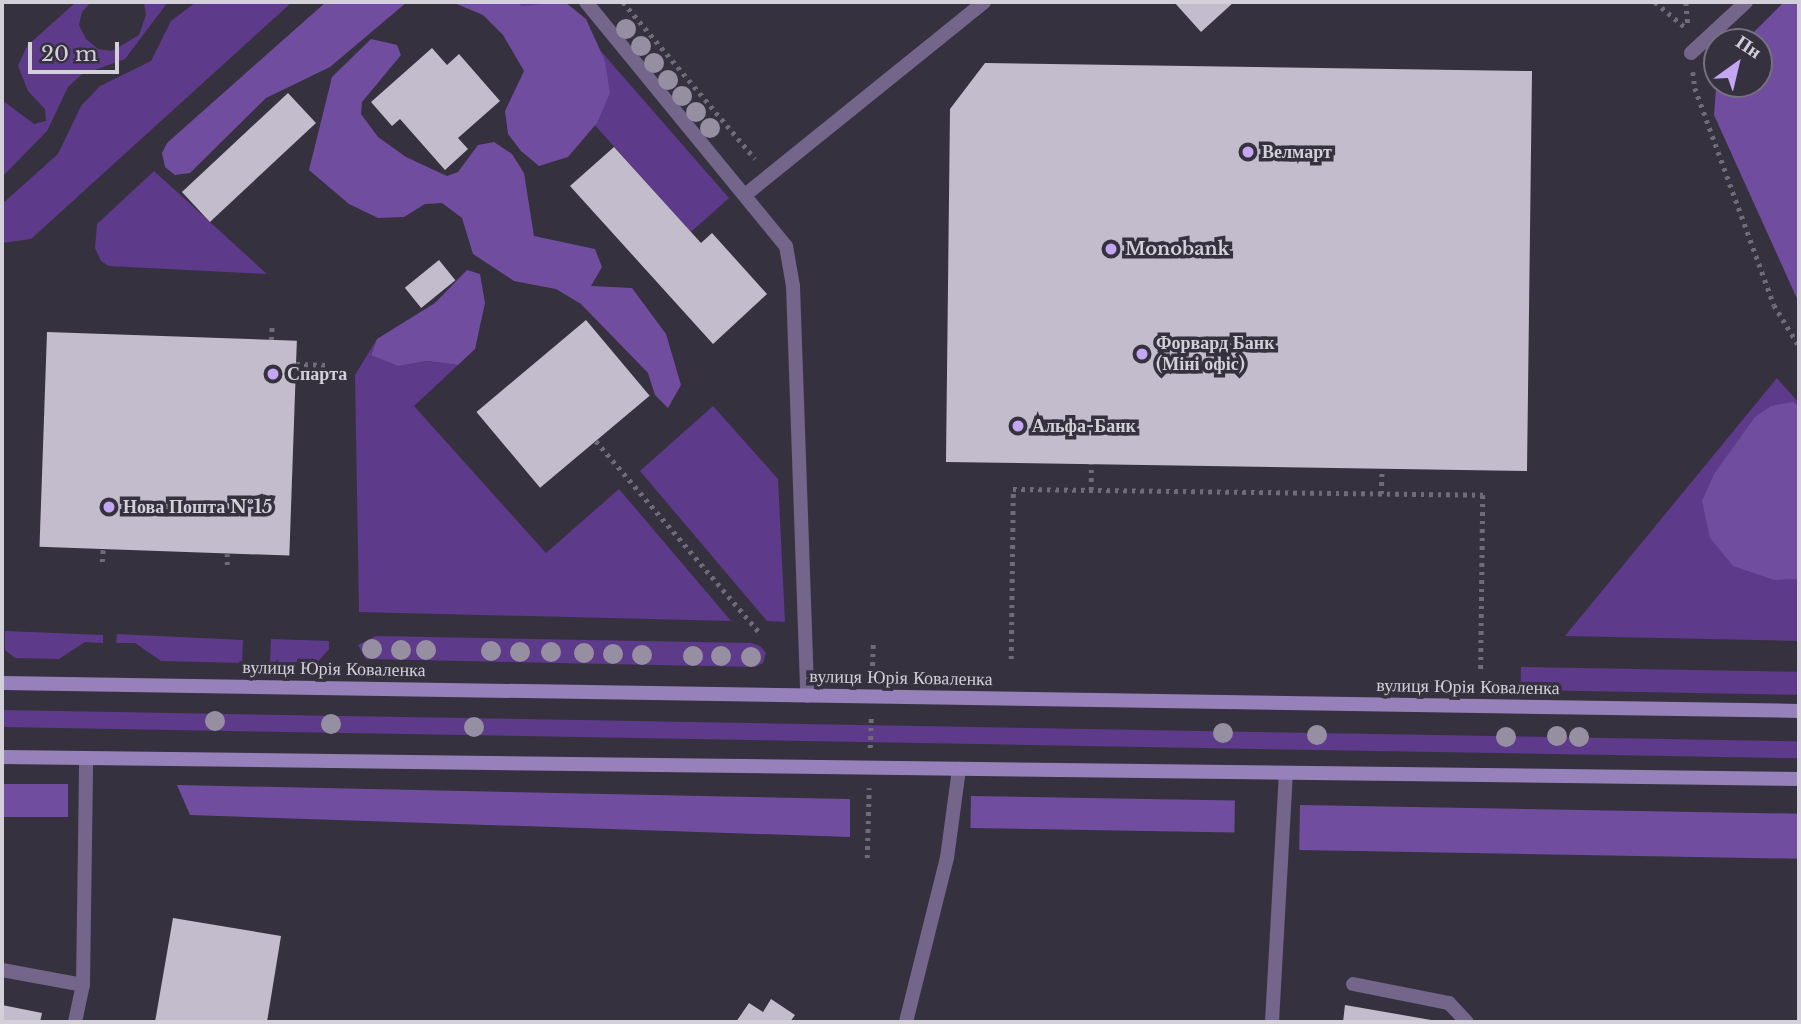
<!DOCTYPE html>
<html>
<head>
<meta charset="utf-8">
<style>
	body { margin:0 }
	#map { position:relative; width:1801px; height:1024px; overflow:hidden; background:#36313f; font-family:"Libre Baskerville",serif }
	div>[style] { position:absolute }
	.green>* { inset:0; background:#5d3a8a; transform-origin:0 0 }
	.forest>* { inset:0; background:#704d9f; transform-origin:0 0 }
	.building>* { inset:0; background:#c2bccd; transform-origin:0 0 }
	.path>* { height:4.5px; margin-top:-2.25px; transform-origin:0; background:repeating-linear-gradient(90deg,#706b78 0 3.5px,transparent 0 8.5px) }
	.service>* { height:14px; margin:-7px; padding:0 7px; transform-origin:7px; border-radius:7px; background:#73668a }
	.secondary>* { height:14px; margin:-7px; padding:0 7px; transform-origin:7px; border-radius:7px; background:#9781bb }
	.trees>* { width:20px; height:20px; margin:-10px; border-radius:50%; background:#968fa2 }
	.dots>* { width:19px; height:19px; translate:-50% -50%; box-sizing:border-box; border:4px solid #36313f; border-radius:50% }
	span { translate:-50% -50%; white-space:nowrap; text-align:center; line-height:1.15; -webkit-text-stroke:7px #36313f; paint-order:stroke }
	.poi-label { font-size:18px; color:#d3d0d9; font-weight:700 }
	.left { translate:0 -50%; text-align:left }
	.street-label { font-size:18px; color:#d3d0d9 }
	.frame { position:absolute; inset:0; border:4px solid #d3d0d9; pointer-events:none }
	.north { position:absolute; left:1703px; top:28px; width:70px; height:70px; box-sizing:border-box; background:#36313f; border:2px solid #75717d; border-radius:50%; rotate:34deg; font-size:19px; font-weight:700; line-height:28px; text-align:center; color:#d3d0d9 }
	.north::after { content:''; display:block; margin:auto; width:24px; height:32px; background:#c4a7f2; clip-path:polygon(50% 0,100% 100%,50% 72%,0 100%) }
	.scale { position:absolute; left:28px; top:42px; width:91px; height:32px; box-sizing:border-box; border:4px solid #d3d0d9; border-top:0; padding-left:9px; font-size:21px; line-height:24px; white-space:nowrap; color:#d3d0d9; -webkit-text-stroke:5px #36313f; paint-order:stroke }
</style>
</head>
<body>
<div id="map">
	<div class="green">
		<div style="clip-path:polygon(76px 2px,91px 2px,82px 12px,79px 25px,86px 39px,98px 49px,112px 51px,139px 35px,146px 15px,144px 2px,168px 2px,125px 59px,81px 75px,68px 87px,47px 131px,2px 177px,2px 100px,34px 124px,46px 121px,45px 109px,28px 91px,18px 66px,27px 46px)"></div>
		<div style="clip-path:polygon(196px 2px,292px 2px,31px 239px,2px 243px,2px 204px,58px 154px,81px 106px,100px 86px,151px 61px,171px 21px)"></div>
		<div style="clip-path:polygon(484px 2px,558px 2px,729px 198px,691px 232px)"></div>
		<div style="clip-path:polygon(154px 171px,267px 274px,109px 266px,101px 261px,95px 248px,97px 224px)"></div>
		<div style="clip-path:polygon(377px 339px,371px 354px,398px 366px,427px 361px,458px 365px,414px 406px,546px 553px,619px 489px,731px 621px,359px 612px,355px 375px)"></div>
		<div style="clip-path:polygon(1777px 378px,1799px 403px,1799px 641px,1565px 636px)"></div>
		<div style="clip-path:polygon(713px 406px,778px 479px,785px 622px,767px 621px,640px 471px)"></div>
		<div style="clip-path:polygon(5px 631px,103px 635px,103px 643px,85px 642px,59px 659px,15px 658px,5px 650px)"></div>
		<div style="clip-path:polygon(117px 634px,243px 640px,242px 663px,161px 661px,135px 643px,116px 643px)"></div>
		<div style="clip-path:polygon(376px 636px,751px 643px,760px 646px,766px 653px,763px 663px,755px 667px,366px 659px,358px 645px)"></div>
		<div style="clip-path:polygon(271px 639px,329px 641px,329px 649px,317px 663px,270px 662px)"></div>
		<div style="left:1521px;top:667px;width:278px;height:23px;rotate:1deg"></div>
		<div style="left:2px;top:710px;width:1797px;height:17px;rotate:1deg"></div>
	</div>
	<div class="forest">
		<div style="clip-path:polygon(326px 2px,407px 2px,330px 67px,266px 98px,190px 173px,175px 175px,165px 167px,162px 153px,167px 143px)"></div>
		<div style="clip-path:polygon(452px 2px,516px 2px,522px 6px,565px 2px,586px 19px,605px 61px,610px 93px,597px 123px,568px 157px,539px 166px,521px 151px,508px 134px,505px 111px,524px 71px,503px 35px,483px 15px)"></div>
		<div style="clip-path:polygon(1784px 2px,1799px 2px,1799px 303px,1714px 115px,1717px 76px,1717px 84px,1759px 84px,1759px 42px,1744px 42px)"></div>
		<div style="clip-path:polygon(371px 39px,397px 45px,401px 55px,362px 102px,361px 114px,378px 137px,406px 157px,447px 176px,458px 172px,478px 145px,494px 142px,512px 154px,524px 173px,534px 236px,595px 249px,602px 267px,591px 286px,632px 288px,666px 334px,681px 385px,668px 408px,655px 395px,648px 373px,581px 304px,556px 289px,514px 281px,473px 254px,462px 218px,442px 203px,425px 204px,404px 217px,378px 218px,349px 204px,309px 170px,332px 77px)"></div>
		<div style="clip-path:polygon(467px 270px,480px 274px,485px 303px,475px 349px,458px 365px,427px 361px,398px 366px,371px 355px,377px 339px,435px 303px)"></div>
		<div style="clip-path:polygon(1793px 402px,1799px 406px,1799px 579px,1774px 580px,1733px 566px,1710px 538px,1702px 501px,1714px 474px,1755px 417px,1771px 406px)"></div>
		<div style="left:2px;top:784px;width:66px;height:33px"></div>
		<div style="clip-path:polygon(177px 785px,850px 799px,850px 837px,190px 815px)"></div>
		<div style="left:971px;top:796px;width:264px;height:32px;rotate:1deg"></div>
		<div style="left:1300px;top:805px;width:499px;height:45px;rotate:1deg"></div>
	</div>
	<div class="building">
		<div style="clip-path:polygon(1174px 2px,1234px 2px,1201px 32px)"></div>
		<div style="clip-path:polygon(432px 48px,447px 65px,459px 54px,500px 101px,458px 138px,468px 149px,445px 170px,400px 119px,392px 126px,371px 102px)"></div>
		<div style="clip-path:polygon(985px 63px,1532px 71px,1527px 471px,946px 462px,950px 109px)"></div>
		<div style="left:288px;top:93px;width:41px;height:145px;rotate:47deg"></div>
		<div style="clip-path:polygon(614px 147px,701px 243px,712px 233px,767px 294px,713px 344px,570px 186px)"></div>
		<div style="left:439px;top:260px;width:26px;height:44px;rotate:51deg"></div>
		<div style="left:586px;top:320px;width:99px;height:143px;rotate:50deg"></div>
		<div style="left:47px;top:332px;width:250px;height:215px;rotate:2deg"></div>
		<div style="clip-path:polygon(173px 918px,281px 936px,267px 1022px,155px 1022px)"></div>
		<div style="clip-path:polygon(771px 999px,795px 1015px,790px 1022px,736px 1022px,749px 1003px,763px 1012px)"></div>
		<div style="clip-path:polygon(2px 1005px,42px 1013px,40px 1022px,2px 1022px)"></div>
		<div style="clip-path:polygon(1345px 1005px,1437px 1021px,1437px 1022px,1343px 1022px)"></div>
	</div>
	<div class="path">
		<div style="left:623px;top:2px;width:205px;rotate:49.9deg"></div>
		<div style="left:1655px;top:2px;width:40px;rotate:40deg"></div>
		<div style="left:1686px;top:2px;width:23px;rotate:85deg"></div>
		<div style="left:1693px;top:72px;width:16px;rotate:83deg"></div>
		<div style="left:1695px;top:88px;width:231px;rotate:70deg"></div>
		<div style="left:1774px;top:305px;width:48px;rotate:58.6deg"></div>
		<div style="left:271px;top:340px;width:16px;rotate:-86deg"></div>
		<div style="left:296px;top:364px;width:30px;rotate:2deg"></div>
		<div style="left:596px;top:441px;width:251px;rotate:49.5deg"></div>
		<div style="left:1091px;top:490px;width:26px;rotate:-90deg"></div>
		<div style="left:1381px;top:494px;width:25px;rotate:-88deg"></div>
		<div style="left:102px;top:562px;width:12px;rotate:-85deg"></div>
		<div style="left:227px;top:565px;width:11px;rotate:-90deg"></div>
		<div style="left:1011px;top:659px;width:170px;rotate:-89.3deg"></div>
		<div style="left:1013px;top:489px;width:470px;rotate:0.7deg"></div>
		<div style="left:1483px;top:495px;width:174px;rotate:90.7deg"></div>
		<div style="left:872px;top:674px;width:30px;rotate:-88deg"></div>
		<div style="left:870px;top:748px;width:30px;rotate:-88deg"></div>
		<div style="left:867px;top:858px;width:70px;rotate:-88.4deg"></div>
	</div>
	<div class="service">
		<div style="left:586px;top:2px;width:315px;rotate:50.7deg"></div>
		<div style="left:786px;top:246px;width:41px;rotate:80.1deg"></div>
		<div style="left:793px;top:286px;width:410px;rotate:88deg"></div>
		<div style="left:1691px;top:53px;width:75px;rotate:-42.8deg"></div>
		<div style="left:745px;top:195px;width:307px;rotate:-38.9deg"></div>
		<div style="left:2px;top:970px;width:82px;rotate:10.5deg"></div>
		<div style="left:83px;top:985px;width:227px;rotate:-89.2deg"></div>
		<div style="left:1353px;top:984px;width:98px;rotate:11.2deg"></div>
		<div style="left:1449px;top:1003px;width:26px;rotate:47deg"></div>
		<div style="left:75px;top:1022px;width:38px;rotate:-78deg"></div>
		<div style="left:906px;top:1022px;width:169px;rotate:-76deg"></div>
		<div style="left:947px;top:858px;width:90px;rotate:-82.3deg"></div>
		<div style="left:1272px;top:1022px;width:249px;rotate:-86.8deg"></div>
	</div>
	<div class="secondary">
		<div style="left:2px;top:683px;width:1797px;rotate:0.89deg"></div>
		<div style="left:2px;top:757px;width:1797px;rotate:0.7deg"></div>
	</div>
	<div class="trees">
		<div style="left:626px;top:29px"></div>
		<div style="left:641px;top:46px"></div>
		<div style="left:654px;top:63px"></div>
		<div style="left:668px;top:80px"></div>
		<div style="left:682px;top:96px"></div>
		<div style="left:696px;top:112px"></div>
		<div style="left:710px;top:128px"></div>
		<div style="left:372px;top:649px"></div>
		<div style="left:401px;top:650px"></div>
		<div style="left:426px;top:650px"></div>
		<div style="left:491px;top:651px"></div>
		<div style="left:520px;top:652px"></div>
		<div style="left:551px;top:652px"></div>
		<div style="left:584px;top:653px"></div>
		<div style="left:613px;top:654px"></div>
		<div style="left:642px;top:655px"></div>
		<div style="left:693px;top:656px"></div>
		<div style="left:721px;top:656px"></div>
		<div style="left:751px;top:657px"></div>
		<div style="left:215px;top:721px"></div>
		<div style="left:331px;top:724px"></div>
		<div style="left:474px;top:727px"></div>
		<div style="left:1223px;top:733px"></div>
		<div style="left:1317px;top:735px"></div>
		<div style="left:1557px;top:736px"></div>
		<div style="left:1506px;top:737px"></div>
		<div style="left:1579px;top:737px"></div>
	</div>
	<div class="dots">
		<div style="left:1248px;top:152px;background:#c4a7f2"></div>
		<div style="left:1111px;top:249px;background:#c4a7f2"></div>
		<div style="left:1142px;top:354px;background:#c4a7f2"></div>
		<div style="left:273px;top:374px;background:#c4a7f2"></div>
		<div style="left:1018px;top:426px;background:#c4a7f2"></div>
		<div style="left:109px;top:507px;background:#c4a7f2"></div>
	</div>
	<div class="poi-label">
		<span class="left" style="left:1262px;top:152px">Велмарт</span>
		<span class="left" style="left:1125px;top:249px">Monobank</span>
		<span class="left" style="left:1156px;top:354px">Форвард Банк<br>(Міні офіс)</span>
		<span class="left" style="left:287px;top:374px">Спарта</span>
		<span class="left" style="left:1032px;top:426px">Альфа-Банк</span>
		<span class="left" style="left:123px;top:507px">Нова Пошта №15</span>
	</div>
	<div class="street-label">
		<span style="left:334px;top:669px;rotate:1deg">вулиця Юрія Коваленка</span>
		<span style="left:901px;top:678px;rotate:1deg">вулиця Юрія Коваленка</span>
		<span style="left:1468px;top:687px;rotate:1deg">вулиця Юрія Коваленка</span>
	</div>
	<div class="frame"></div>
	<div class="north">Пн</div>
	<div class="scale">20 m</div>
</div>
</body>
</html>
